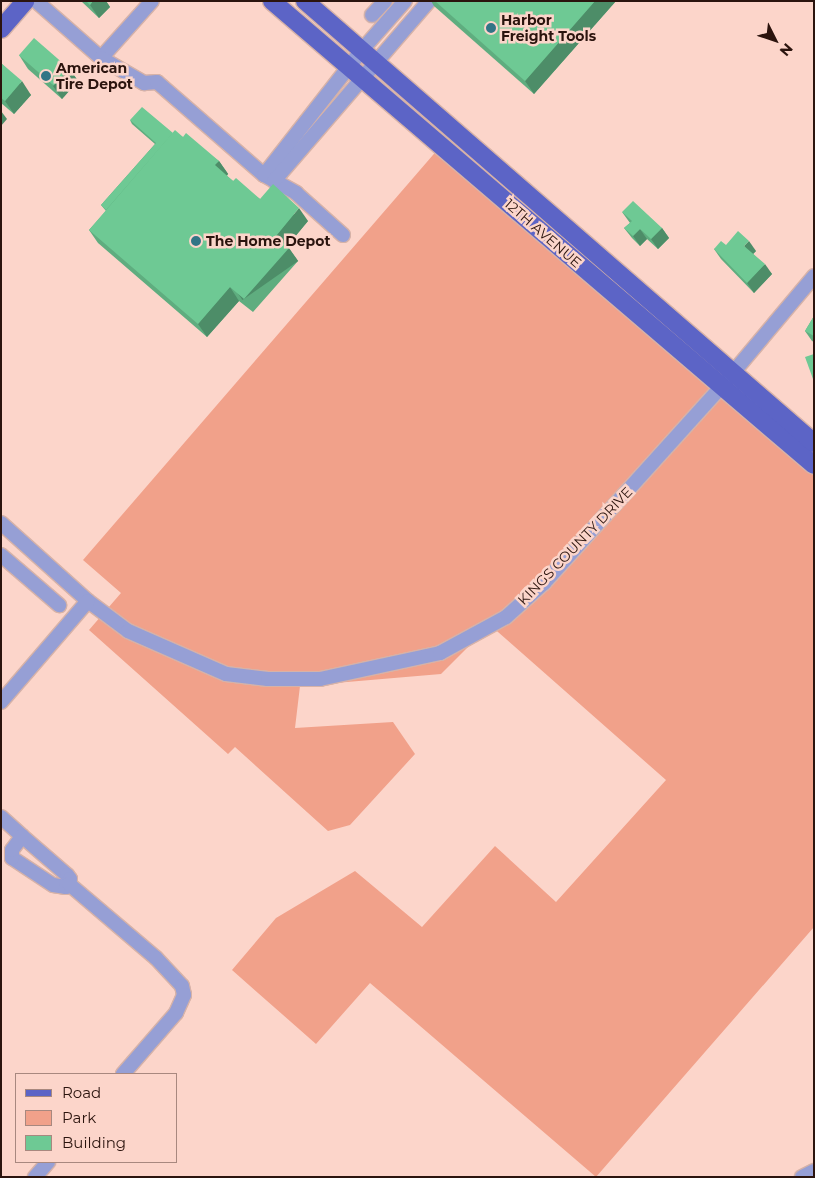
<!DOCTYPE html>
<html>
<head>
<meta charset="utf-8">
<style>
	body { margin:0 }
	#map { position:relative; width:815px; height:1178px; overflow:hidden; background:#fcd5ca; font-family:Montserrat,sans-serif }
	div>[style] { position:absolute }
	.green>* { inset:0; background:#f1a18a }
	.roads { filter:drop-shadow(1px 0 #d6b2a8) drop-shadow(-1px 0 #d6b2a8) drop-shadow(0 1px #d6b2a8) drop-shadow(0 -1px #d6b2a8) }
	.minor>* { height:14px; margin:-7px; padding:0 7px; transform-origin:7px; border-radius:7px; background:#969fd5 }
	.major>* { height:18px; margin:-9px; padding:0 9px; transform-origin:9px; border-radius:9px; background:#5c64c6 }
	.wall>* { inset:0; background:#5fad7f }
	.shaded-wall>* { inset:0; background:#4d8d68; transform-origin:0 0 }
	.building>* { inset:0; background:#6ec994; transform-origin:0 0 }
	.dots>* { width:14px; height:14px; translate:-50% -50%; box-sizing:border-box; border:2px solid #fcd5ca; border-radius:50% }
	span { translate:-50% -50%; white-space:nowrap; text-align:center; line-height:1.15; -webkit-text-stroke:5px #fcd5ca; paint-order:stroke }
	.poi-label { font-size:14px; color:#2b140e; font-weight:700 }
	.left { translate:0 -50%; text-align:left }
	.street-label { font-size:14px; color:#2b140e }
	.frame { position:absolute; inset:0; border:2px solid #2b140e; pointer-events:none }
	.legend { position:absolute; left:15px; top:1073px; width:162px; height:90px; box-sizing:border-box; background:#fcd5ca; border:1px solid #a8887f; margin:0; padding:6px 9px; list-style:none; font-size:15px; color:#2b140e }
	.legend li { display:flex; align-items:center; gap:10px; height:25px }
	.legend b { width:25px; border:1px solid #a8887f }
	.north { position:absolute; left:750px; top:15px; width:50px; height:50px; -webkit-text-stroke:4px #fcd5ca; paint-order:stroke; rotate:131deg; font-size:14px; font-weight:700; line-height:20px; text-align:center; color:#2b140e }
	.north::after { content:''; display:block; margin:auto; width:18px; height:22px; background:#2b140e; clip-path:polygon(50% 0,100% 100%,50% 72%,0 100%) }
</style>
</head>
<body>
<div id="map">
	<div class="green">
		<div style="clip-path:polygon(439px 148px,714px 365px,814px 451px,814px 927px,596px 1177px,370px 983px,316px 1044px,232px 970px,276px 918px,355px 871px,422px 927px,495px 846px,556px 902px,666px 780px,490px 625px,441px 674px,300px 686px,295px 728px,393px 722px,415px 754px,350px 825px,328px 831px,235px 747px,228px 754px,89px 630px,121px 593px,83px 560px)"></div>
	</div>
	<div class="roads">
		<div class="minor">
			<div style="left:36px;top:1px;width:86px;rotate:41.2deg"></div>
			<div style="left:101px;top:58px;width:76px;rotate:-48.2deg"></div>
			<div style="left:372px;top:15px;width:19px;rotate:-47deg"></div>
			<div style="left:101px;top:58px;width:50px;rotate:30.2deg"></div>
			<div style="left:144px;top:83px;width:13px;rotate:-4deg"></div>
			<div style="left:157px;top:82px;width:142px;rotate:41deg"></div>
			<div style="left:264px;top:175px;width:37px;rotate:29deg"></div>
			<div style="left:296px;top:193px;width:63px;rotate:41.8deg"></div>
			<div style="left:264px;top:175px;width:159px;rotate:-51.9deg"></div>
			<div style="left:362px;top:50px;width:65px;rotate:-48.7deg"></div>
			<div style="left:274px;top:181px;width:238px;rotate:-49.3deg"></div>
			<div style="left:1px;top:523px;width:117px;rotate:41.9deg"></div>
			<div style="left:88px;top:601px;width:50px;rotate:36.9deg"></div>
			<div style="left:128px;top:631px;width:107px;rotate:23.7deg"></div>
			<div style="left:226px;top:674px;width:42px;rotate:6.8deg"></div>
			<div style="left:268px;top:679px;width:52px"></div>
			<div style="left:320px;top:679px;width:123px;rotate:-12.2deg"></div>
			<div style="left:440px;top:653px;width:75px;rotate:-28.6deg"></div>
			<div style="left:506px;top:617px;width:51px;rotate:-41.8deg"></div>
			<div style="left:544px;top:583px;width:264px;rotate:-47.9deg"></div>
			<div style="left:721px;top:387px;width:145px;rotate:-50deg"></div>
			<div style="left:1px;top:555px;width:77px;rotate:40.8deg"></div>
			<div style="left:1px;top:702px;width:133px;rotate:-49.3deg"></div>
			<div style="left:1px;top:817px;width:28px;rotate:42deg"></div>
			<div style="left:22px;top:836px;width:60px;rotate:40.9deg"></div>
			<div style="left:67px;top:875px;width:5px;rotate:53deg"></div>
			<div style="left:70px;top:879px;width:9px;rotate:117deg"></div>
			<div style="left:66px;top:887px;width:13px;rotate:-171deg"></div>
			<div style="left:53px;top:885px;width:49px;rotate:-146.6deg"></div>
			<div style="left:12px;top:858px;width:8px;rotate:-90deg"></div>
			<div style="left:12px;top:850px;width:17px;rotate:-54deg"></div>
			<div style="left:69px;top:884px;width:114px;rotate:40.4deg"></div>
			<div style="left:156px;top:958px;width:38px;rotate:47deg"></div>
			<div style="left:182px;top:986px;width:9px;rotate:77deg"></div>
			<div style="left:184px;top:995px;width:20px;rotate:114deg"></div>
			<div style="left:176px;top:1013px;width:81px;rotate:131deg"></div>
			<div style="left:35px;top:1177px;width:20px;rotate:-49deg"></div>
			<div style="left:802px;top:1177px;width:13px;rotate:-27deg"></div>
		</div>
		<div class="major">
			<div style="left:272px;top:1px;width:713px;rotate:40.57deg"></div>
			<div style="left:305px;top:1px;width:674px;rotate:40.97deg"></div>
			<div style="left:1px;top:29px;width:37px;rotate:-49deg"></div>
		</div>
	</div>
	<div class="wall">
		<div style="clip-path:polygon(81px 1px,106px 1px,110px 7px,99px 18px)"></div>
		<div style="clip-path:polygon(431px 1px,616px 1px,534px 94px,434px 6px)"></div>
		<div style="clip-path:polygon(19px 55px,69px 68px,78px 81px,62px 99px,28px 69px)"></div>
		<div style="clip-path:polygon(1px 63px,31px 95px,14px 114px,1px 103px)"></div>
		<div style="clip-path:polygon(130px 120px,183px 137px,219px 161px,228px 174px,227px 176px,233px 181px,260px 199px,308px 221px,287px 246px,298px 261px,253px 312px,239px 301px,207px 337px,98px 243px,89px 230px,106px 211px,101px 205px,155px 144px,132px 124px)"></div>
		<div style="clip-path:polygon(622px 212px,662px 228px,669px 238px,658px 249px,647px 239px,640px 246px,632px 238px,624px 228px,630px 223px)"></div>
		<div style="clip-path:polygon(726px 245px,756px 251px,753px 254px,772px 274px,754px 293px,721px 259px,714px 249px)"></div>
		<div style="clip-path:polygon(814px 316px,814px 342px,812px 341px,805px 331px)"></div>
	</div>
	<div class="shaded-wall">
		<div style="clip-path:polygon(93px 1px,106px 1px,110px 7px,99px 18px,90px 5px)"></div>
		<div style="clip-path:polygon(595px 1px,616px 1px,534px 94px,525px 81px)"></div>
		<div style="clip-path:polygon(69px 68px,78px 81px,62px 99px,53px 86px)"></div>
		<div style="clip-path:polygon(22px 81px,31px 95px,14px 114px,5px 101px)"></div>
		<div style="clip-path:polygon(1px 111px,7px 119px,1px 126px)"></div>
		<div style="left:219px;top:161px;width:16px;height:6px;rotate:55deg"></div>
		<div style="clip-path:polygon(299px 208px,308px 221px,285px 249px,276px 236px)"></div>
		<div style="clip-path:polygon(662px 228px,669px 238px,658px 249px,651px 239px)"></div>
		<div style="clip-path:polygon(640px 229px,647px 239px,640px 246px,633px 236px)"></div>
		<div style="clip-path:polygon(749px 241px,756px 251px,751px 256px,744px 246px)"></div>
		<div style="left:289px;top:248px;width:16px;height:68px;rotate:55deg"></div>
		<div style="clip-path:polygon(765px 264px,772px 274px,754px 293px,747px 283px)"></div>
		<div style="clip-path:polygon(230px 287px,239px 301px,207px 337px,198px 324px)"></div>
	</div>
	<div class="building">
		<div style="clip-path:polygon(86px 1px,93px 1px,90px 5px)"></div>
		<div style="clip-path:polygon(435px 1px,595px 1px,525px 81px)"></div>
		<div style="left:34px;top:38px;width:46px;height:23px;rotate:41deg"></div>
		<div style="clip-path:polygon(1px 63px,22px 81px,5px 101px,1px 98px)"></div>
		<div style="clip-path:polygon(142px 107px,173px 133px,106px 210px,101px 205px,156px 143px,130px 120px)"></div>
		<div style="clip-path:polygon(175px 130px,183px 137px,186px 133px,219px 161px,215px 165px,233px 181px,236px 178px,260px 199px,273px 184px,299px 208px,276px 236px,289px 248px,244px 299px,230px 287px,198px 324px,89px 230px)"></div>
		<div style="clip-path:polygon(633px 201px,662px 228px,651px 239px,640px 229px,633px 236px,624px 228px,632px 221px,622px 212px)"></div>
		<div style="clip-path:polygon(738px 231px,749px 241px,744px 246px,765px 264px,747px 283px,714px 249px,721px 241px,726px 245px)"></div>
		<div style="clip-path:polygon(814px 316px,814px 336px,805px 331px)"></div>
		<div style="clip-path:polygon(814px 354px,814px 379px,813px 379px,805px 357px)"></div>
	</div>
	<div class="dots">
		<div style="left:491px;top:28px;background:#327586"></div>
		<div style="left:46px;top:76px;background:#327586"></div>
		<div style="left:196px;top:241px;background:#327586"></div>
	</div>
	<div class="poi-label">
		<span class="left" style="left:501px;top:28px">Harbor<br>Freight Tools</span>
		<span class="left" style="left:56px;top:76px">American<br>Tire Depot</span>
		<span class="left" style="left:206px;top:241px">The Home Depot</span>
	</div>
	<div class="street-label">
		<span style="left:543px;top:233px;rotate:41deg">12TH AVENUE</span>
		<span style="left:575px;top:546px;rotate:-46deg">KINGS COUNTY DRIVE</span>
	</div>
	<div class="frame"></div>
	<ul class="legend">
	<li><b style="height:6px;background:#5c64c6"></b>Road</li>
	<li><b style="height:14px;background:#f1a18a"></b>Park</li>
	<li><b style="height:14px;background:#6ec994"></b>Building</li>
	</ul>
	<div class="north">N</div>
</div>
</body>
</html>
